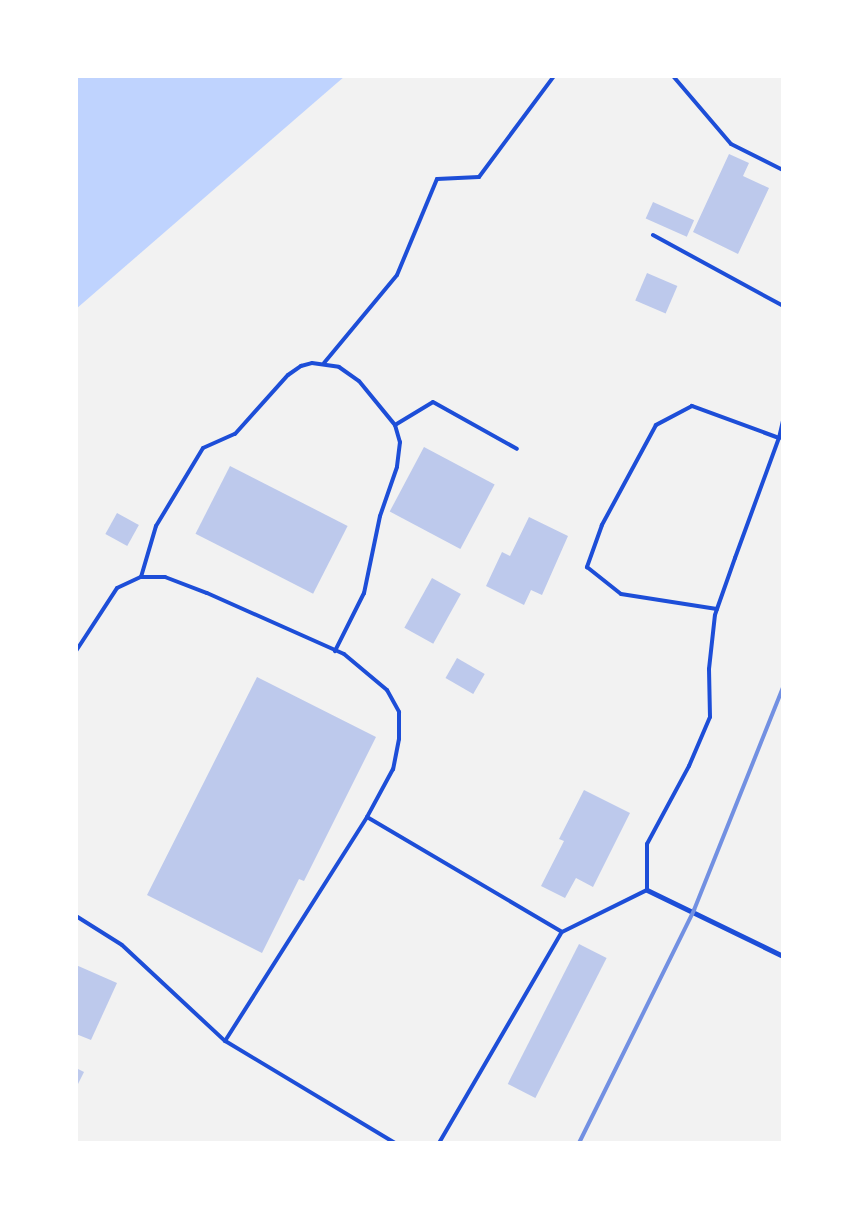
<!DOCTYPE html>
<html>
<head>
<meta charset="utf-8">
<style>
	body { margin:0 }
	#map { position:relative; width:859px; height:1219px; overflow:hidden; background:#f2f2f2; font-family:Commissioner,sans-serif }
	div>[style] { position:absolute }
	.water>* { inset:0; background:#bfd3fe }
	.building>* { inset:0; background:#bdc9ec; transform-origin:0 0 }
	.service>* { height:4px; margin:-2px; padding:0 2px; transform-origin:2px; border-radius:2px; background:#1d4ed8 }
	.minor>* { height:5px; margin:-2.5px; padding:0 2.5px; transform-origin:2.5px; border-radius:2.5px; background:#1d4ed8 }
	.rail>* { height:4px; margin:-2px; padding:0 2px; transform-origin:2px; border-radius:2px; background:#7290e2 }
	span { translate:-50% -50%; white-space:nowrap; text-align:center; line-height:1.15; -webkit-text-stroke:5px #fff; paint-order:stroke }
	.frame { position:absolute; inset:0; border:78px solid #fff; pointer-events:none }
</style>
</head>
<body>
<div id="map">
	<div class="water">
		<div style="clip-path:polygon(76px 76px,345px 76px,76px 309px)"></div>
	</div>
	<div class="building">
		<div style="clip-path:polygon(729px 154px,749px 163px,743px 176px,769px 188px,738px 254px,693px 232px)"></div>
		<div style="left:653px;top:202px;width:45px;height:18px;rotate:24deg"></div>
		<div style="left:647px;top:273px;width:33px;height:30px;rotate:23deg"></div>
		<div style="left:424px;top:447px;width:80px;height:73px;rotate:28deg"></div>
		<div style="left:230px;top:466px;width:132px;height:76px;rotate:27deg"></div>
		<div style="left:117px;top:513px;width:25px;height:24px;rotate:29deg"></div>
		<div style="clip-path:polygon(529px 517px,568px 536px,542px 595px,531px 590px,524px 605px,486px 586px,502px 552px,510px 556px)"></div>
		<div style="left:432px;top:578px;width:33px;height:57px;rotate:29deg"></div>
		<div style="left:457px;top:658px;width:32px;height:23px;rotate:30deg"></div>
		<div style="clip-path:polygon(257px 677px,376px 737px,304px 881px,299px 879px,262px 953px,147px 895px)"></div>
		<div style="clip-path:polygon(584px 790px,630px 813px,593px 887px,576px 878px,565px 898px,541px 886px,564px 841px,559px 839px)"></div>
		<div style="left:579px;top:944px;width:31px;height:157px;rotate:27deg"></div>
		<div style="clip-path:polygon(76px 965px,117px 983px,91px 1040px,76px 1034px)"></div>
		<div style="clip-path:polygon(76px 1068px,84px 1072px,76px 1088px)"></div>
	</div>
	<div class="service">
		<div style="left:673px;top:76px;width:89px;rotate:49.5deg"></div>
		<div style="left:731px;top:144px;width:58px;rotate:26.6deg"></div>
		<div style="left:653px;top:235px;width:148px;rotate:28.6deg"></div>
		<div style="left:324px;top:363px;width:114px;rotate:-50.3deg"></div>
		<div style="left:397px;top:275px;width:104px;rotate:-67.4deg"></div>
		<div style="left:437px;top:179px;width:42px;rotate:-2.7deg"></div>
		<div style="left:479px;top:177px;width:126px;rotate:-53.4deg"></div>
		<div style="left:395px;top:425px;width:44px;rotate:-31.2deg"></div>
		<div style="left:433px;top:402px;width:96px;rotate:29.2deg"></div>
		<div style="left:779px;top:438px;width:17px;rotate:-77deg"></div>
		<div style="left:141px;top:577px;width:53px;rotate:-73.6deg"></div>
		<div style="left:156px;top:526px;width:91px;rotate:-58.9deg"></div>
		<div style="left:203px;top:448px;width:35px;rotate:-24deg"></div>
		<div style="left:235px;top:434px;width:79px;rotate:-48.1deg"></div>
		<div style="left:288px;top:375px;width:16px;rotate:-35deg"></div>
		<div style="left:301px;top:366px;width:11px;rotate:-15deg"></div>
		<div style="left:312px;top:363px;width:27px;rotate:8deg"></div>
		<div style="left:339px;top:367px;width:24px;rotate:35deg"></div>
		<div style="left:359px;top:381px;width:57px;rotate:50.7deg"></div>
		<div style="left:395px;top:425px;width:18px;rotate:74deg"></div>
		<div style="left:400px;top:442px;width:25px;rotate:97deg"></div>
		<div style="left:397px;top:467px;width:52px;rotate:109.1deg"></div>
		<div style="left:380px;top:516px;width:79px;rotate:101.7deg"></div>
		<div style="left:364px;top:593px;width:65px;rotate:116.6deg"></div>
		<div style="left:76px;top:651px;width:75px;rotate:-56.9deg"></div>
		<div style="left:117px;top:588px;width:26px;rotate:-25deg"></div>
		<div style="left:141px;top:577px;width:24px"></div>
		<div style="left:165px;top:577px;width:45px;rotate:20.9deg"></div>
		<div style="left:207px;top:593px;width:150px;rotate:24deg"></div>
		<div style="left:344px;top:654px;width:56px;rotate:39.9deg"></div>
		<div style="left:387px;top:690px;width:25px;rotate:61deg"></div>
		<div style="left:399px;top:712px;width:27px;rotate:90deg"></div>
		<div style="left:399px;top:739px;width:31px;rotate:101deg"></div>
		<div style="left:393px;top:769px;width:55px;rotate:118.4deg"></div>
		<div style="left:76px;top:916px;width:54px;rotate:32.2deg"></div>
		<div style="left:122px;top:945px;width:141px;rotate:43deg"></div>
		<div style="left:395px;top:1143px;width:198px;rotate:-149deg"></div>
		<div style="left:225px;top:1041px;width:265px;rotate:-57.6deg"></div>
		<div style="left:367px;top:817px;width:226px;rotate:30.5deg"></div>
		<div style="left:439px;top:1143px;width:244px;rotate:-59.8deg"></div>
		<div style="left:562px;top:932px;width:95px;rotate:-26.3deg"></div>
		<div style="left:647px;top:890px;width:46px;rotate:-90deg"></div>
		<div style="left:647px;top:844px;width:89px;rotate:-61.7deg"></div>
		<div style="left:689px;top:766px;width:53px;rotate:-66.8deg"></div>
		<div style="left:710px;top:717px;width:48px;rotate:-91.2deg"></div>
		<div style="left:709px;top:669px;width:54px;rotate:-83.7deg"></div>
		<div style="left:715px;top:615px;width:6px;rotate:-72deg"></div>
		<div style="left:717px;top:609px;width:54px;rotate:-70.6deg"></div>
		<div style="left:735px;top:558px;width:128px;rotate:-69.9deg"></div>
		<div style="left:779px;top:438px;width:93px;rotate:-159.8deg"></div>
		<div style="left:692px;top:406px;width:41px;rotate:152.2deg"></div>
		<div style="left:656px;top:425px;width:114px;rotate:118.4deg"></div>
		<div style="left:602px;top:525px;width:45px;rotate:109.7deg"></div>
		<div style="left:587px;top:567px;width:43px;rotate:38.5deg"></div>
		<div style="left:621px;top:594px;width:97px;rotate:8.9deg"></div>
	</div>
	<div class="minor">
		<div style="left:647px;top:890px;width:151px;rotate:25.9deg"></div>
	</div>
	<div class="rail">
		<div style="left:579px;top:1143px;width:260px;rotate:-63.7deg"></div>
		<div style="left:694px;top:910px;width:239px;rotate:-68.2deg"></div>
	</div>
	<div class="frame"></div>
</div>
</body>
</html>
